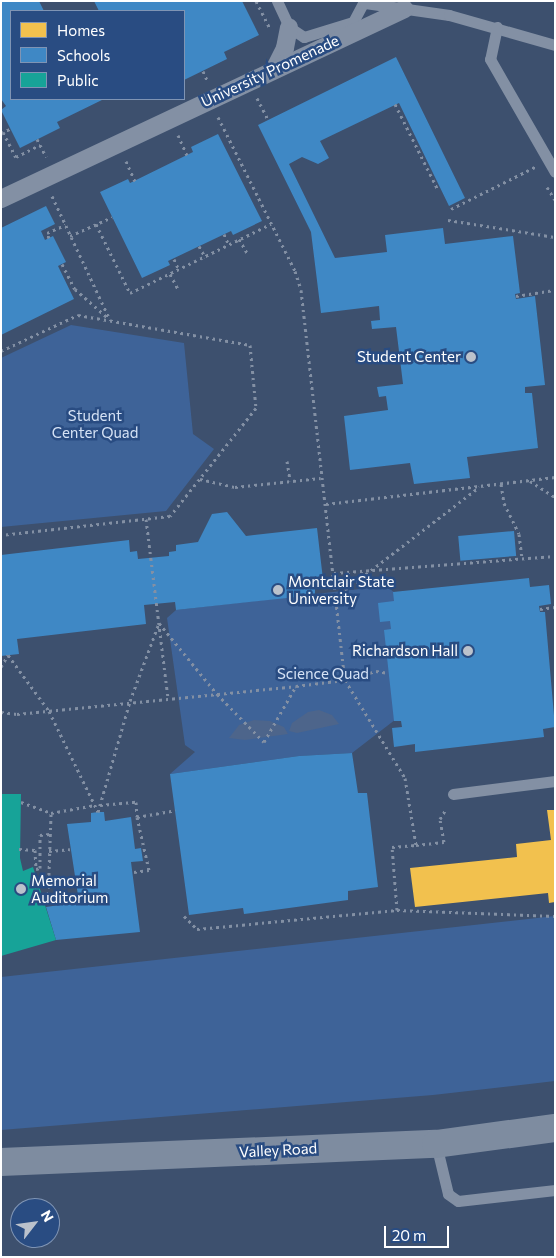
<!DOCTYPE html>
<html>
<head>
<meta charset="utf-8">
<style>
	body { margin:0 }
	#map { position:relative; width:556px; height:1258px; overflow:hidden; background:#3d506e; font-family:Commissioner,sans-serif }
	div>[style] { position:absolute }
	.green>* { inset:0; background:#3e6398 }
	.water>* { inset:0; background:#4d658b }
	.homes>* { inset:0; background:#f2c14e }
	.schools>* { inset:0; background:#3f88c5; transform-origin:0 0 }
	.public>* { inset:0; background:#17a398 }
	.path>* { height:3px; margin-top:-1.5px; transform-origin:0; background:repeating-linear-gradient(90deg,#8390a4 0 2.5px,transparent 0 6.5px) }
	.service>* { height:11px; margin:-5.5px; padding:0 5.5px; transform-origin:5.5px; border-radius:5.5px; background:#8390a4 }
	.pedestrian>* { height:18px; margin:-9px; padding:0 9px; transform-origin:9px; border-radius:9px; background:#8390a4 }
	.secondary>* { height:28px; margin:-14px; padding:0 14px; transform-origin:14px; border-radius:14px; background:#7e8ca0 }
	.dots>* { width:14px; height:14px; translate:-50% -50%; box-sizing:border-box; border:2px solid #294c82; border-radius:50% }
	span { translate:-50% -50%; white-space:nowrap; text-align:center; line-height:1.15; -webkit-text-stroke:5px #294c82; paint-order:stroke }
	.street-label { font-size:15px; color:#fff }
	.poi-label { font-size:15px; color:#fff }
	.right { translate:-100% -50%; text-align:right }
	.left { translate:0 -50%; text-align:left }
	.park-label { font-size:15px; color:#d5e2f5 }
	.frame { position:absolute; inset:0; border:2px solid #fff; pointer-events:none }
	.legend { position:absolute; left:10px; top:10px; width:175px; height:90px; box-sizing:border-box; background:#294c82; border:1px solid #7f94b4; margin:0; padding:6px 9px; list-style:none; font-size:15px; color:#fff }
	.legend li { display:flex; align-items:center; gap:10px; height:25px }
	.legend b { width:25px; border:1px solid #7f94b4 }
	.north { position:absolute; left:10px; top:1198px; width:50px; height:50px; box-sizing:border-box; background:#294c82; border:1px solid #7f94b4; border-radius:50%; rotate:60deg; font-size:14px; font-weight:700; line-height:20px; text-align:center; color:#fff }
	.north::after { content:''; display:block; margin:auto; width:18px; height:22px; background:#bbc2cc; clip-path:polygon(50% 0,100% 100%,50% 72%,0 100%) }
	.scale { position:absolute; left:384px; top:1226px; width:65px; height:22px; box-sizing:border-box; border:2px solid #fff; border-top:0; padding-left:6px; font-size:15px; line-height:18px; white-space:nowrap; color:#fff; -webkit-text-stroke:4px #294c82; paint-order:stroke }
</style>
</head>
<body>
<div id="map">
	<div class="green">
		<div style="clip-path:polygon(71px 325px,184px 343px,193px 434px,214px 449px,166px 511px,1px 527px,1px 358px)"></div>
		<div style="clip-path:polygon(386px 586px,399px 596px,413px 706px,352px 753px,299px 756px,170px 774px,195px 752px,185px 745px,167px 618px,176px 610px)"></div>
		<div style="clip-path:polygon(555px 916px,555px 1081px,433px 1095px,1px 1130px,1px 977px)"></div>
	</div>
	<div class="water">
		<div style="clip-path:polygon(319px 710px,332px 715px,339px 724px,297px 733px,289px 731px,292px 723px,308px 712px)"></div>
		<div style="clip-path:polygon(254px 720px,270px 721px,284px 727px,288px 734px,245px 740px,229px 738px,239px 725px)"></div>
	</div>
	<div class="homes">
		<div style="clip-path:polygon(547px 810px,555px 810px,555px 902px,549px 903px,548px 893px,415px 907px,410px 868px,517px 857px,516px 844px,551px 840px)"></div>
	</div>
	<div class="schools">
		<div style="clip-path:polygon(1px 1px,39px 1px,44px 11px,11px 11px,11px 99px,104px 99px,57px 122px,60px 128px,20px 148px,1px 110px,6px 106px,1px 99px)"></div>
		<div style="clip-path:polygon(94px 1px,242px 1px,259px 35px,224px 52px,227px 59px,184px 80px,184px 11px,99px 11px)"></div>
		<div style="clip-path:polygon(396px 57px,465px 198px,449px 206px,399px 103px,320px 141px,329px 158px,318px 164px,302px 157px,289px 164px,335px 258px,387px 252px,385px 235px,443px 228px,445px 244px,513px 236px,520px 293px,515px 294px,516px 299px,535px 296px,545px 385px,525px 387px,525px 393px,532px 393px,538px 448px,467px 457px,470px 478px,414px 484px,410px 463px,350px 470px,344px 416px,388px 410px,386px 396px,379px 397px,377px 387px,403px 384px,396px 327px,372px 329px,371px 321px,380px 320px,379px 306px,321px 313px,311px 232px,258px 125px)"></div>
		<div style="clip-path:polygon(218px 134px,262px 221px,233px 235px,231px 231px,168px 261px,170px 265px,142px 278px,100px 192px,128px 179px,130px 183px,193px 152px,191px 147px)"></div>
		<div style="clip-path:polygon(46px 206px,55px 224px,41px 231px,45px 240px,53px 236px,66px 262px,58px 266px,74px 299px,1px 335px,1px 228px)"></div>
		<div style="clip-path:polygon(227px 512px,246px 536px,317px 528px,324px 588px,315px 589px,315px 595px,176px 610px,175px 602px,144px 605px,146px 624px,17px 639px,19px 654px,1px 656px,1px 555px,129px 540px,130px 552px,137px 551px,138px 559px,169px 556px,169px 552px,176px 551px,176px 545px,198px 542px,212px 514px)"></div>
		<div style="left:514px;top:531px;width:25px;height:56px;rotate:85deg"></div>
		<div style="clip-path:polygon(529px 578px,530px 587px,549px 585px,551px 604px,539px 606px,540px 612px,545px 612px,555px 727px,543px 729px,544px 737px,415px 752px,415px 744px,394px 747px,392px 728px,402px 727px,401px 721px,394px 721px,384px 630px,391px 629px,390px 621px,380px 622px,378px 603px,394px 601px,393px 592px)"></div>
		<div style="clip-path:polygon(352px 753px,358px 793px,367px 793px,378px 887px,348px 891px,348px 900px,244px 914px,243px 908px,189px 915px,170px 774px,299px 756px)"></div>
		<div style="clip-path:polygon(98px 812px,104px 812px,105px 821px,131px 817px,135px 849px,141px 848px,143px 861px,131px 862px,140px 932px,56px 940px,46px 907px,79px 902px,67px 824px,91px 822px,91px 813px)"></div>
	</div>
	<div class="public">
		<div style="clip-path:polygon(1px 794px,21px 794px,20px 858px,23px 871px,33px 867px,56px 940px,1px 956px)"></div>
	</div>
	<div class="path">
		<div style="left:256px;top:1px;width:29px;rotate:63deg"></div>
		<div style="left:203px;top:71px;width:12px;rotate:66deg"></div>
		<div style="left:257px;top:98px;width:25px;rotate:63deg"></div>
		<div style="left:395px;top:104px;width:94px;rotate:63.4deg"></div>
		<div style="left:218px;top:117px;width:172px;rotate:63.4deg"></div>
		<div style="left:295px;top:271px;width:20px;rotate:72deg"></div>
		<div style="left:301px;top:290px;width:392px;rotate:83.6deg"></div>
		<div style="left:345px;top:680px;width:115px;rotate:58.5deg"></div>
		<div style="left:405px;top:778px;width:68px;rotate:80.7deg"></div>
		<div style="left:416px;top:845px;width:28px;rotate:-6deg"></div>
		<div style="left:444px;top:842px;width:23px;rotate:-100deg"></div>
		<div style="left:440px;top:819px;width:12px;rotate:-59deg"></div>
		<div style="left:3px;top:132px;width:28px;rotate:63deg"></div>
		<div style="left:16px;top:157px;width:27px;rotate:-27deg"></div>
		<div style="left:1px;top:133px;width:10px;rotate:-24deg"></div>
		<div style="left:178px;top:135px;width:22px;rotate:66deg"></div>
		<div style="left:37px;top:139px;width:20px;rotate:63deg"></div>
		<div style="left:126px;top:161px;width:22px;rotate:66deg"></div>
		<div style="left:547px;top:187px;width:15px;rotate:58deg"></div>
		<div style="left:52px;top:196px;width:137px;rotate:64.9deg"></div>
		<div style="left:451px;top:209px;width:94px;rotate:-26.6deg"></div>
		<div style="left:448px;top:220px;width:108px;rotate:9deg"></div>
		<div style="left:96px;top:224px;width:77px;rotate:63.8deg"></div>
		<div style="left:130px;top:293px;width:157px;rotate:-26.1deg"></div>
		<div style="left:224px;top:234px;width:12px;rotate:66deg"></div>
		<div style="left:70px;top:236px;width:46px;rotate:-24.3deg"></div>
		<div style="left:49px;top:238px;width:5px;rotate:-112deg"></div>
		<div style="left:47px;top:233px;width:20px;rotate:-24deg"></div>
		<div style="left:239px;top:239px;width:16px;rotate:60deg"></div>
		<div style="left:199px;top:246px;width:13px;rotate:61deg"></div>
		<div style="left:174px;top:259px;width:12px;rotate:66deg"></div>
		<div style="left:62px;top:264px;width:28px;rotate:63deg"></div>
		<div style="left:75px;top:289px;width:44px;rotate:41.3deg"></div>
		<div style="left:170px;top:274px;width:17px;rotate:62deg"></div>
		<div style="left:516px;top:296px;width:39px;rotate:-9deg"></div>
		<div style="left:1px;top:351px;width:85px;rotate:-25.1deg"></div>
		<div style="left:78px;top:315px;width:175px;rotate:9.9deg"></div>
		<div style="left:250px;top:345px;width:63px;rotate:84.6deg"></div>
		<div style="left:256px;top:408px;width:138px;rotate:128.5deg"></div>
		<div style="left:170px;top:516px;width:170px;rotate:173.6deg"></div>
		<div style="left:287px;top:461px;width:20px;rotate:81deg"></div>
		<div style="left:200px;top:479px;width:36px;rotate:13deg"></div>
		<div style="left:235px;top:487px;width:86px;rotate:-6deg"></div>
		<div style="left:530px;top:481px;width:30px;rotate:33deg"></div>
		<div style="left:501px;top:484px;width:19px;rotate:81deg"></div>
		<div style="left:504px;top:503px;width:34px;rotate:64deg"></div>
		<div style="left:519px;top:534px;width:25px;rotate:83deg"></div>
		<div style="left:326px;top:504px;width:231px;rotate:-6.7deg"></div>
		<div style="left:146px;top:519px;width:180px;rotate:83deg"></div>
		<div style="left:334px;top:573px;width:222px;rotate:-4.4deg"></div>
		<div style="left:335px;top:598px;width:182px;rotate:-37.6deg"></div>
		<div style="left:540px;top:609px;width:15px;rotate:-8deg"></div>
		<div style="left:159px;top:623px;width:92px;rotate:50.8deg"></div>
		<div style="left:217px;top:694px;width:67px;rotate:45.6deg"></div>
		<div style="left:264px;top:742px;width:64px;rotate:-60.3deg"></div>
		<div style="left:1px;top:667px;width:14px;rotate:-60deg"></div>
		<div style="left:8px;top:655px;width:69px;rotate:53.8deg"></div>
		<div style="left:49px;top:711px;width:112px;rotate:64.1deg"></div>
		<div style="left:1px;top:712px;width:16px;rotate:7deg"></div>
		<div style="left:17px;top:714px;width:280px;rotate:-5.7deg"></div>
		<div style="left:296px;top:686px;width:49px;rotate:-7deg"></div>
		<div style="left:345px;top:680px;width:32px;rotate:-16deg"></div>
		<div style="left:376px;top:671px;width:13px;rotate:9deg"></div>
		<div style="left:21px;top:802px;width:32px;rotate:20deg"></div>
		<div style="left:100px;top:805px;width:36px;rotate:-5deg"></div>
		<div style="left:136px;top:802px;width:15px;rotate:86deg"></div>
		<div style="left:137px;top:817px;width:39px;rotate:-10deg"></div>
		<div style="left:98px;top:812px;width:116px;rotate:-73.9deg"></div>
		<div style="left:130px;top:701px;width:83px;rotate:-69.6deg"></div>
		<div style="left:19px;top:849px;width:16px;rotate:4deg"></div>
		<div style="left:35px;top:850px;width:19px;rotate:87deg"></div>
		<div style="left:36px;top:869px;width:4px;rotate:-14deg"></div>
		<div style="left:40px;top:868px;width:33px;rotate:-90deg"></div>
		<div style="left:40px;top:835px;width:10px;rotate:-6deg"></div>
		<div style="left:49px;top:851px;width:21px;rotate:-5deg"></div>
		<div style="left:134px;top:872px;width:15px;rotate:-8deg"></div>
		<div style="left:149px;top:870px;width:54px;rotate:-102.8deg"></div>
		<div style="left:78px;top:898px;width:30px;rotate:174deg"></div>
		<div style="left:48px;top:901px;width:88px;rotate:-88deg"></div>
		<div style="left:51px;top:813px;width:45px;rotate:-10.3deg"></div>
		<div style="left:397px;top:910px;width:158px;rotate:2.2deg"></div>
		<div style="left:184px;top:916px;width:18px;rotate:45deg"></div>
		<div style="left:197px;top:929px;width:201px;rotate:-5.4deg"></div>
		<div style="left:397px;top:910px;width:63px;rotate:-94.5deg"></div>
		<div style="left:392px;top:847px;width:24px;rotate:-5deg"></div>
	</div>
	<div class="service">
		<div style="left:277px;top:1px;width:29px;rotate:65deg"></div>
		<div style="left:289px;top:27px;width:18px;rotate:34deg"></div>
		<div style="left:304px;top:37px;width:51px;rotate:-17deg"></div>
		<div style="left:353px;top:22px;width:24px;rotate:-62deg"></div>
		<div style="left:365px;top:3px;width:85px;rotate:8.1deg"></div>
		<div style="left:449px;top:15px;width:110px;rotate:15.8deg"></div>
		<div style="left:497px;top:27px;width:33px;rotate:102deg"></div>
		<div style="left:490px;top:59px;width:130px;rotate:60.1deg"></div>
		<div style="left:453px;top:794px;width:103px;rotate:-7.3deg"></div>
		<div style="left:436px;top:1144px;width:51px;rotate:76.5deg"></div>
		<div style="left:448px;top:1194px;width:12px;rotate:35deg"></div>
		<div style="left:458px;top:1201px;width:98px;rotate:-6.5deg"></div>
	</div>
	<div class="pedestrian">
		<div style="left:275px;top:68px;width:22px;rotate:-63deg"></div>
		<div style="left:285px;top:48px;width:21px;rotate:-79deg"></div>
		<div style="left:1px;top:199px;width:446px;rotate:-25.2deg"></div>
	</div>
	<div class="secondary">
		<div style="left:1px;top:1162px;width:435px;rotate:-2.4deg"></div>
		<div style="left:436px;top:1144px;width:120px;rotate:-7.7deg"></div>
	</div>
	<div class="dots">
		<div style="left:471px;top:357px;background:#bbc2cc"></div>
		<div style="left:278px;top:590px;background:#bbc2cc"></div>
		<div style="left:468px;top:651px;background:#bbc2cc"></div>
		<div style="left:21px;top:889px;background:#bbc2cc"></div>
	</div>
	<div class="street-label">
		<span style="left:270px;top:71px;rotate:-25deg">University Promenade</span>
		<span style="left:278px;top:1150px;rotate:-3deg">Valley Road</span>
	</div>
	<div class="poi-label">
		<span class="right" style="left:461px;top:357px">Student Center</span>
		<span class="left" style="left:288px;top:590px">Montclair State<br>University</span>
		<span class="right" style="left:458px;top:651px">Richardson Hall</span>
		<span class="left" style="left:31px;top:889px">Memorial<br>Auditorium</span>
	</div>
	<div class="park-label">
		<span style="left:95px;top:424px">Student<br>Center Quad</span>
		<span style="left:323px;top:674px">Science Quad</span>
	</div>
	<div class="frame"></div>
	<ul class="legend">
	<li><b style="height:14px;background:#f2c14e"></b>Homes</li>
	<li><b style="height:14px;background:#3f88c5"></b>Schools</li>
	<li><b style="height:14px;background:#17a398"></b>Public</li>
	</ul>
	<div class="north">N</div>
	<div class="scale">20 m</div>
</div>
</body>
</html>
